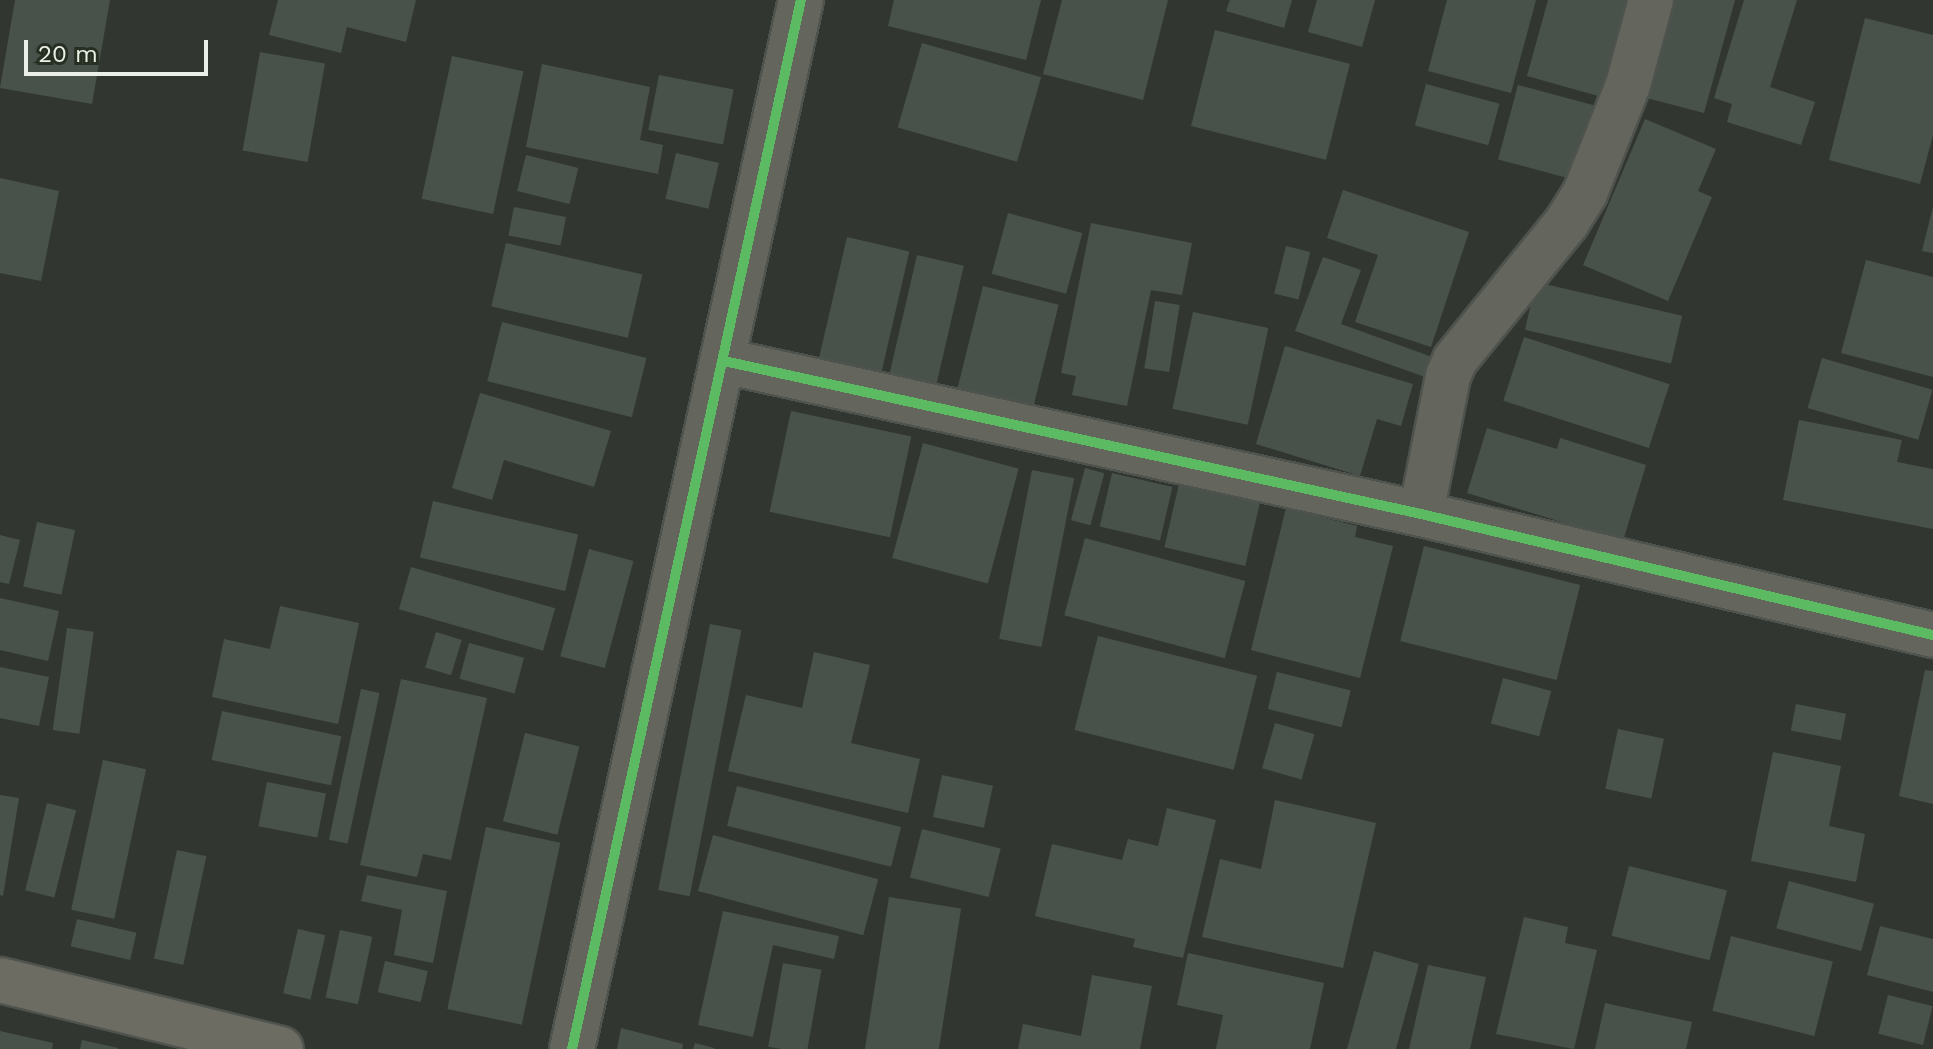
<!DOCTYPE html>
<html>
<head>
<meta charset="utf-8">
<style>
	body { margin:0 }
	#map { position:relative; width:1933px; height:1049px; overflow:hidden; background:#323630; font-family:"Work Sans",sans-serif }
	div>[style] { position:absolute }
	.building>* { inset:0; background:#48524b; transform-origin:0 0 }
	.roads { filter:drop-shadow(2px 0 #4f534e) drop-shadow(-2px 0 #4f534e) drop-shadow(0 2px #4f534e) drop-shadow(0 -2px #4f534e) }
	.minor>* { height:44px; margin:-22px; padding:0 22px; transform-origin:22px; border-radius:22px; background:#64655d }
	.major>* { height:44px; margin:-22px; padding:0 22px; transform-origin:22px; border-radius:22px; background:#6d6c63 }
	.cycleway>* { height:10px; margin:-5px; padding:0 5px; transform-origin:5px; border-radius:5px; background:#5cba63 }
	span { translate:-50% -50%; white-space:nowrap; text-align:center; line-height:1.15; -webkit-text-stroke:6px #272f22; paint-order:stroke }
	.scale { position:absolute; left:24px; top:40px; width:184px; height:36px; box-sizing:border-box; border:4px solid #eaf0e7; border-top:0; padding-left:10px; font-size:24px; line-height:28px; white-space:nowrap; color:#eaf0e7; -webkit-text-stroke:6px #272f22; paint-order:stroke }
</style>
</head>
<body>
<div id="map">
	<div class="building">
		<div style="clip-path:polygon(15px 0,110px 0,92px 104px,0 88px)"></div>
		<div style="clip-path:polygon(278px 0,416px 0,406px 42px,347px 27px,341px 53px,269px 35px)"></div>
		<div style="clip-path:polygon(894px 0,1041px 0,1026px 60px,888px 26px)"></div>
		<div style="clip-path:polygon(1062px 0,1168px 0,1143px 100px,1043px 74px)"></div>
		<div style="clip-path:polygon(1230px 0,1292px 0,1284px 28px,1226px 11px)"></div>
		<div style="clip-path:polygon(1317px 0,1375px 0,1362px 47px,1308px 32px)"></div>
		<div style="clip-path:polygon(1447px 0,1536px 0,1511px 93px,1428px 71px)"></div>
		<div style="clip-path:polygon(1548px 0,1643px 0,1616px 101px,1527px 76px)"></div>
		<div style="clip-path:polygon(1669px 0,1735px 0,1704px 113px,1643px 97px)"></div>
		<div style="clip-path:polygon(1744px 0,1797px 0,1770px 87px,1815px 102px,1801px 145px,1727px 122px,1732px 104px,1714px 98px)"></div>
		<div style="clip-path:polygon(1865px 18px,1933px 35px,1933px 135px,1920px 184px,1829px 160px)"></div>
		<div style="left:1215px;top:30px;width:139px;height:99px;rotate:14deg"></div>
		<div style="left:922px;top:43px;width:124px;height:88px;rotate:16deg"></div>
		<div style="left:260px;top:52px;width:66px;height:100px;rotate:10deg"></div>
		<div style="left:452px;top:56px;width:73px;height:146px;rotate:12deg"></div>
		<div style="clip-path:polygon(542px 64px,650px 87px,640px 140px,663px 145px,658px 174px,526px 147px)"></div>
		<div style="left:659px;top:75px;width:76px;height:56px;rotate:11deg"></div>
		<div style="left:1426px;top:84px;width:76px;height:43px;rotate:15deg"></div>
		<div style="left:1518px;top:85px;width:88px;height:77px;rotate:15deg"></div>
		<div style="clip-path:polygon(1645px 119px,1716px 149px,1698px 191px,1712px 197px,1668px 301px,1583px 265px)"></div>
		<div style="left:676px;top:153px;width:44px;height:47px;rotate:13deg"></div>
		<div style="left:526px;top:155px;width:54px;height:37px;rotate:14deg"></div>
		<div style="clip-path:polygon(0 178px,59px 191px,41px 281px,0 273px)"></div>
		<div style="clip-path:polygon(1343px 190px,1469px 232px,1431px 347px,1355px 322px,1378px 255px,1327px 238px)"></div>
		<div style="left:514px;top:207px;width:53px;height:29px;rotate:11deg"></div>
		<div style="clip-path:polygon(1933px 207px,1933px 253px,1922px 251px)"></div>
		<div style="left:1008px;top:213px;width:77px;height:63px;rotate:15deg"></div>
		<div style="clip-path:polygon(1091px 223px,1192px 243px,1182px 295px,1151px 290px,1127px 406px,1072px 395px,1076px 376px,1061px 373px)"></div>
		<div style="left:847px;top:237px;width:64px;height:126px;rotate:13deg"></div>
		<div style="left:506px;top:243px;width:140px;height:65px;rotate:13deg"></div>
		<div style="left:1286px;top:246px;width:25px;height:49px;rotate:14deg"></div>
		<div style="left:917px;top:255px;width:48px;height:129px;rotate:13deg"></div>
		<div style="clip-path:polygon(1323px 257px,1361px 270px,1341px 324px,1435px 358px,1428px 378px,1295px 331px)"></div>
		<div style="clip-path:polygon(1866px 260px,1933px 277px,1933px 377px,1841px 353px)"></div>
		<div style="left:1536px;top:282px;width:150px;height:49px;rotate:13deg"></div>
		<div style="left:983px;top:286px;width:78px;height:107px;rotate:14deg"></div>
		<div style="left:1155px;top:301px;width:25px;height:68px;rotate:9deg"></div>
		<div style="left:1193px;top:312px;width:77px;height:99px;rotate:12deg"></div>
		<div style="left:502px;top:322px;width:149px;height:61px;rotate:14deg"></div>
		<div style="left:1524px;top:337px;width:153px;height:67px;rotate:18deg"></div>
		<div style="clip-path:polygon(1285px 346px,1413px 384px,1401px 426px,1377px 419px,1360px 476px,1256px 444px)"></div>
		<div style="left:1822px;top:358px;width:115px;height:52px;rotate:16deg"></div>
		<div style="clip-path:polygon(480px 393px,611px 431px,594px 487px,504px 460px,492px 500px,452px 488px)"></div>
		<div style="left:791px;top:411px;width:123px;height:103px;rotate:12deg"></div>
		<div style="clip-path:polygon(1799px 420px,1902px 440px,1897px 462px,1933px 469px,1933px 529px,1783px 500px)"></div>
		<div style="clip-path:polygon(1487px 428px,1557px 449px,1560px 438px,1646px 465px,1623px 541px,1467px 493px)"></div>
		<div style="left:923px;top:443px;width:99px;height:119px;rotate:15deg"></div>
		<div style="left:1085px;top:468px;width:20px;height:54px;rotate:15deg"></div>
		<div style="left:1032px;top:470px;width:43px;height:172px;rotate:11deg"></div>
		<div style="left:1112px;top:473px;width:62px;height:55px;rotate:13deg"></div>
		<div style="left:1179px;top:484px;width:83px;height:65px;rotate:13deg"></div>
		<div style="left:433px;top:501px;width:149px;height:58px;rotate:13deg"></div>
		<div style="clip-path:polygon(1286px 508px,1357px 526px,1355px 537px,1393px 546px,1360px 678px,1251px 650px)"></div>
		<div style="left:37px;top:522px;width:39px;height:66px;rotate:12deg"></div>
		<div style="clip-path:polygon(0 535px,20px 540px,9px 584px,0 582px)"></div>
		<div style="left:1085px;top:538px;width:166px;height:80px;rotate:15deg"></div>
		<div style="left:1424px;top:546px;width:161px;height:98px;rotate:14deg"></div>
		<div style="left:589px;top:549px;width:46px;height:111px;rotate:15deg"></div>
		<div style="left:411px;top:567px;width:150px;height:44px;rotate:16deg"></div>
		<div style="clip-path:polygon(0 598px,59px 611px,48px 661px,0 650px)"></div>
		<div style="clip-path:polygon(280px 606px,359px 623px,338px 724px,212px 697px,224px 639px,270px 649px)"></div>
		<div style="left:710px;top:624px;width:32px;height:271px;rotate:11deg"></div>
		<div style="left:67px;top:628px;width:27px;height:103px;rotate:8deg"></div>
		<div style="left:436px;top:632px;width:27px;height:37px;rotate:17deg"></div>
		<div style="left:1098px;top:636px;width:164px;height:97px;rotate:14deg"></div>
		<div style="left:469px;top:643px;width:57px;height:37px;rotate:15deg"></div>
		<div style="clip-path:polygon(814px 652px,870px 665px,851px 743px,920px 759px,908px 813px,728px 771px,746px 695px,802px 708px)"></div>
		<div style="clip-path:polygon(0 667px,49px 677px,39px 726px,0 718px)"></div>
		<div style="clip-path:polygon(1925px 670px,1933px 671px,1933px 804px,1899px 796px)"></div>
		<div style="left:1277px;top:672px;width:76px;height:38px;rotate:14deg"></div>
		<div style="left:1503px;top:678px;width:50px;height:47px;rotate:15deg"></div>
		<div style="clip-path:polygon(401px 679px,487px 698px,451px 860px,423px 854px,417px 877px,360px 865px)"></div>
		<div style="left:361px;top:689px;width:19px;height:154px;rotate:12deg"></div>
		<div style="left:1796px;top:704px;width:51px;height:27px;rotate:11deg"></div>
		<div style="left:222px;top:711px;width:122px;height:50px;rotate:12deg"></div>
		<div style="left:1275px;top:723px;width:41px;height:47px;rotate:16deg"></div>
		<div style="left:1618px;top:729px;width:47px;height:61px;rotate:12deg"></div>
		<div style="left:525px;top:733px;width:56px;height:91px;rotate:14deg"></div>
		<div style="clip-path:polygon(1773px 752px,1841px 766px,1829px 826px,1865px 834px,1856px 882px,1751px 861px)"></div>
		<div style="left:103px;top:760px;width:44px;height:153px;rotate:12deg"></div>
		<div style="left:942px;top:775px;width:52px;height:43px;rotate:12deg"></div>
		<div style="left:267px;top:782px;width:60px;height:45px;rotate:11deg"></div>
		<div style="left:737px;top:786px;width:169px;height:41px;rotate:14deg"></div>
		<div style="clip-path:polygon(0 795px,19px 798px,3px 896px,0 895px)"></div>
		<div style="clip-path:polygon(1275px 800px,1376px 823px,1343px 968px,1202px 937px,1220px 859px,1261px 869px)"></div>
		<div style="left:47px;top:803px;width:30px;height:90px;rotate:14deg"></div>
		<div style="clip-path:polygon(1167px 808px,1216px 820px,1183px 958px,1133px 947px,1135px 939px,1035px 916px,1052px 844px,1122px 860px,1128px 839px,1158px 846px)"></div>
		<div style="left:486px;top:827px;width:76px;height:186px;rotate:12deg"></div>
		<div style="left:922px;top:829px;width:81px;height:50px;rotate:14deg"></div>
		<div style="left:713px;top:835px;width:171px;height:58px;rotate:15deg"></div>
		<div style="left:177px;top:850px;width:30px;height:111px;rotate:12deg"></div>
		<div style="left:1629px;top:866px;width:101px;height:72px;rotate:14deg"></div>
		<div style="clip-path:polygon(367px 875px,447px 891px,433px 963px,394px 955px,402px 910px,361px 901px)"></div>
		<div style="left:1789px;top:881px;width:88px;height:49px;rotate:15deg"></div>
		<div style="left:889px;top:897px;width:73px;height:154px;rotate:9deg"></div>
		<div style="clip-path:polygon(723px 911px,839px 936px,834px 959px,773px 945px,753px 1037px,698px 1025px)"></div>
		<div style="clip-path:polygon(1524px 917px,1568px 927px,1565px 943px,1597px 950px,1574px 1049px,1496px 1034px)"></div>
		<div style="left:77px;top:919px;width:61px;height:28px;rotate:13deg"></div>
		<div style="clip-path:polygon(1880px 926px,1933px 939px,1933px 992px,1867px 975px)"></div>
		<div style="left:298px;top:929px;width:28px;height:66px;rotate:13deg"></div>
		<div style="left:340px;top:930px;width:33px;height:69px;rotate:12deg"></div>
		<div style="left:1731px;top:936px;width:105px;height:77px;rotate:14deg"></div>
		<div style="clip-path:polygon(1374px 951px,1419px 964px,1396px 1049px,1347px 1049px)"></div>
		<div style="clip-path:polygon(1188px 953px,1324px 983px,1310px 1049px,1216px 1049px,1223px 1015px,1177px 1005px)"></div>
		<div style="left:385px;top:961px;width:44px;height:32px;rotate:13deg"></div>
		<div style="left:783px;top:963px;width:39px;height:85px;rotate:10deg"></div>
		<div style="clip-path:polygon(1428px 965px,1486px 977px,1470px 1049px,1409px 1049px)"></div>
		<div style="clip-path:polygon(1092px 975px,1152px 986px,1140px 1049px,1018px 1049px,1023px 1024px,1081px 1036px)"></div>
		<div style="left:1888px;top:995px;width:46px;height:40px;rotate:14deg"></div>
		<div style="clip-path:polygon(1605px 1003px,1692px 1022px,1686px 1049px,1595px 1049px)"></div>
		<div style="clip-path:polygon(621px 1028px,683px 1044px,682px 1049px,617px 1049px)"></div>
		<div style="clip-path:polygon(0 1031px,53px 1043px,52px 1049px,0 1049px)"></div>
		<div style="clip-path:polygon(82px 1040px,118px 1048px,118px 1049px,80px 1049px)"></div>
		<div style="clip-path:polygon(695px 1043px,714px 1048px,714px 1049px,693px 1049px)"></div>
	</div>
	<div class="roads">
		<div class="minor">
			<div style="left:724px;top:361px;width:714px;rotate:12.38deg"></div>
			<div style="left:1421px;top:514px;width:526px;rotate:13.3deg"></div>
			<div style="left:1421px;top:514px;width:141px;rotate:-78.9deg"></div>
			<div style="left:1448px;top:376px;width:17px;rotate:-66deg"></div>
			<div style="left:1455px;top:360px;width:178px;rotate:-50.9deg"></div>
			<div style="left:1567px;top:222px;width:34px;rotate:-58deg"></div>
			<div style="left:1585px;top:193px;width:116px;rotate:-68.3deg"></div>
			<div style="left:1628px;top:85px;width:88px;rotate:-74.9deg"></div>
			<div style="left:572px;top:1049px;width:1074px;rotate:-77.69deg"></div>
		</div>
		<div class="major">
			<div style="left:0;top:980px;width:289px;rotate:13.8deg"></div>
		</div>
	</div>
	<div class="cycleway">
		<div style="left:724px;top:361px;width:714px;rotate:12.38deg"></div>
		<div style="left:1421px;top:514px;width:526px;rotate:13.3deg"></div>
		<div style="left:572px;top:1049px;width:1074px;rotate:-77.69deg"></div>
	</div>
	<div class="scale">20 m</div>
</div>
</body>
</html>
